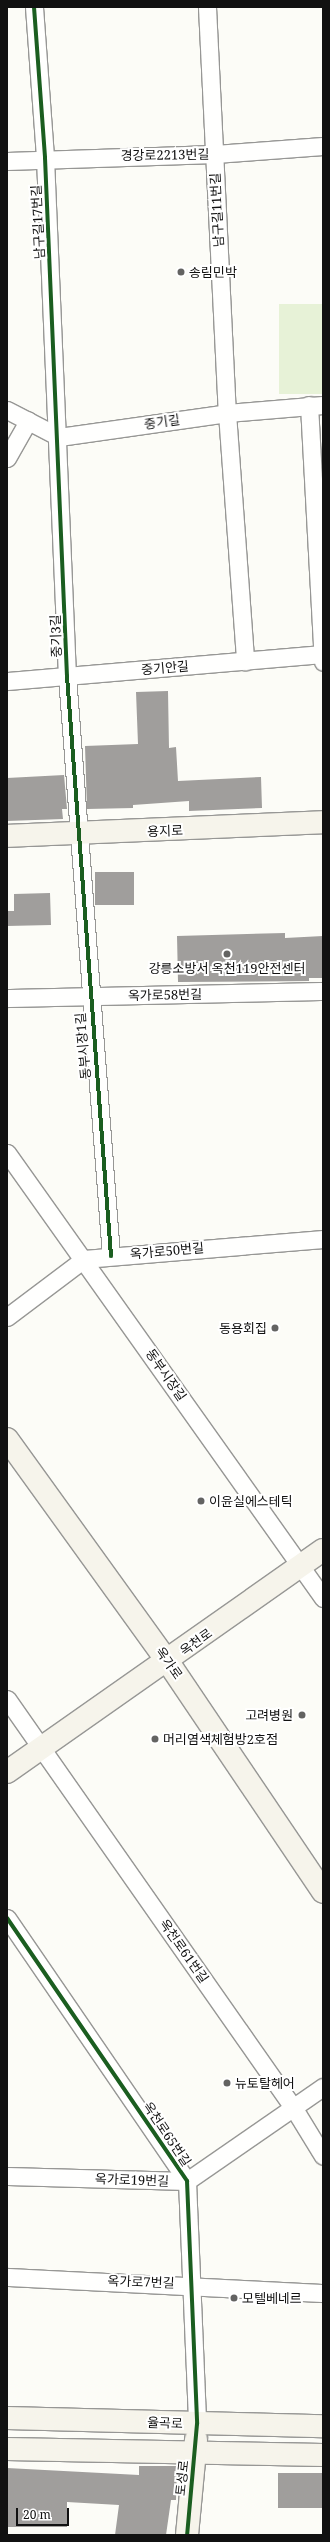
<!DOCTYPE html>
<html>
<head>
<meta charset="utf-8">
<style>
	body { margin:0 }
	#map { position:relative; width:330px; height:2542px; overflow:hidden; background:#fcfcf7; font-family:"Noto Serif","Noto Sans KR",serif }
	div>[style] { position:absolute }
	.green>* { inset:0; background:#e7f2d7; transform-origin:0 0 }
	.building>* { inset:0; background:#a09e9c; transform-origin:0 0 }
	.roads { filter:drop-shadow(1px 0 #979795) drop-shadow(-1px 0 #979795) drop-shadow(0 1px #979795) drop-shadow(0 -1px #979795) }
	.street>* { height:17px; margin:-8.5px; padding:0 8.5px; transform-origin:8.5px; border-radius:8.5px; background:#fffffe }
	.secondary>* { height:22px; margin:-11px; padding:0 11px; transform-origin:11px; border-radius:11px; background:#f6f4eb }
	.cycleway>* { height:4px; margin:-2px; padding:0 2px; transform-origin:2px; border-radius:2px; background:#1b5e20 }
	.dots>* { width:11px; height:11px; translate:-50% -50%; box-sizing:border-box; border:2px solid #fff; border-radius:50% }
	span { translate:-50% -50%; white-space:nowrap; text-align:center; line-height:1.15; -webkit-text-stroke:4px #fff; paint-order:stroke }
	.street-label { font-size:13px; color:#111 }
	.poi-label { font-size:13px; color:#111 }
	.left { translate:0 -50%; text-align:left }
	.right { translate:-100% -50%; text-align:right }
	.frame { position:absolute; inset:0; border:8px solid #111; pointer-events:none }
	.scale { position:absolute; left:16px; top:2508px; width:53px; height:18px; box-sizing:border-box; border:2px solid #111; border-top:0; padding-left:5px; font-size:12px; line-height:14px; white-space:nowrap; color:#111; -webkit-text-stroke:3px #fff; paint-order:stroke }
</style>
</head>
<body>
<div id="map">
	<div class="green">
		<div style="left:323px;top:304px;width:90px;height:44px;rotate:90deg"></div>
	</div>
	<div class="building">
		<div style="clip-path:polygon(168px 691px,169px 748px,176px 747px,178px 781px,261px 777px,262px 808px,189px 811px,189px 801px,133px 805px,133px 808px,87px 809px,85px 746px,138px 744px,136px 692px)"></div>
		<div style="clip-path:polygon(64px 775px,67px 809px,62px 809px,63px 819px,7px 821px,7px 778px)"></div>
		<div style="left:134px;top:872px;width:33px;height:39px;rotate:90deg"></div>
		<div style="clip-path:polygon(50px 893px,51px 925px,7px 926px,7px 911px,14px 911px,14px 894px)"></div>
		<div style="clip-path:polygon(285px 933px,285px 938px,323px 936px,323px 978px,309px 978px,309px 981px,178px 982px,177px 936px)"></div>
		<div style="clip-path:polygon(139px 2466px,177px 2466px,176px 2500px,171px 2500px,166px 2535px,115px 2535px,119px 2505px,67px 2502px,67px 2527px,7px 2527px,7px 2468px,139px 2475px)"></div>
		<div style="left:278px;top:2473px;width:45px;height:35px"></div>
	</div>
	<div class="roads">
		<div class="street">
			<div style="left:34px;top:7px;width:151px;rotate:85.8deg"></div>
			<div style="left:45px;top:158px;width:518px;rotate:87.57deg"></div>
			<div style="left:67px;top:676px;width:582px;rotate:85.66deg"></div>
			<div style="left:207px;top:7px;width:406px;rotate:87.2deg"></div>
			<div style="left:227px;top:413px;width:249px;rotate:85.8deg"></div>
			<div style="left:7px;top:161px;width:208px;rotate:-1.9deg"></div>
			<div style="left:215px;top:154px;width:108px;rotate:-4.2deg"></div>
			<div style="left:309px;top:405px;width:257px;rotate:86.9deg"></div>
			<div style="left:7px;top:410px;width:59px;rotate:27.4deg"></div>
			<div style="left:59px;top:437px;width:170px;rotate:-8.1deg"></div>
			<div style="left:227px;top:413px;width:96px;rotate:-4.8deg"></div>
			<div style="left:7px;top:458px;width:43px;rotate:-60.4deg"></div>
			<div style="left:7px;top:681px;width:317px;rotate:-4.9deg"></div>
			<div style="left:7px;top:998px;width:316px;rotate:-1.3deg"></div>
			<div style="left:7px;top:1153px;width:546px;rotate:54.62deg"></div>
			<div style="left:7px;top:1317px;width:96px;rotate:-37deg"></div>
			<div style="left:84px;top:1259px;width:240px;rotate:-4.8deg"></div>
			<div style="left:7px;top:1699px;width:498px;rotate:55deg"></div>
			<div style="left:293px;top:2107px;width:57px;rotate:58.5deg"></div>
			<div style="left:7px;top:1918px;width:319px;rotate:55.6deg"></div>
			<div style="left:187px;top:2181px;width:243px;rotate:87.6deg"></div>
			<div style="left:7px;top:2176px;width:180px;rotate:1.6deg"></div>
			<div style="left:187px;top:2181px;width:165px;rotate:-34.7deg"></div>
			<div style="left:7px;top:2277px;width:316px;rotate:2.9deg"></div>
		</div>
		<div class="secondary">
			<div style="left:7px;top:836px;width:316px;rotate:-2.5deg"></div>
			<div style="left:7px;top:1439px;width:275px;rotate:54.2deg"></div>
			<div style="left:168px;top:1662px;width:277px;rotate:56deg"></div>
			<div style="left:7px;top:1772px;width:386px;rotate:-35.1deg"></div>
			<div style="left:7px;top:2418px;width:316px;rotate:1.5deg"></div>
			<div style="left:7px;top:2449px;width:316px;rotate:1.1deg"></div>
			<div style="left:187px;top:2535px;width:96px;rotate:-84.6deg"></div>
		</div>
	</div>
	<div class="cycleway">
		<div style="left:34px;top:7px;width:151px;rotate:85.8deg"></div>
		<div style="left:45px;top:158px;width:518px;rotate:87.57deg"></div>
		<div style="left:67px;top:676px;width:582px;rotate:85.66deg"></div>
		<div style="left:7px;top:1918px;width:319px;rotate:55.6deg"></div>
		<div style="left:187px;top:2181px;width:243px;rotate:87.6deg"></div>
		<div style="left:197px;top:2424px;width:111px;rotate:95.1deg"></div>
	</div>
	<div class="dots">
		<div style="left:181px;top:272px;background:#636362"></div>
		<div style="left:227px;top:954px;background:#636362"></div>
		<div style="left:275px;top:1328px;background:#636362"></div>
		<div style="left:201px;top:1501px;background:#636362"></div>
		<div style="left:302px;top:1715px;background:#636362"></div>
		<div style="left:155px;top:1739px;background:#636362"></div>
		<div style="left:227px;top:2083px;background:#636362"></div>
		<div style="left:234px;top:2298px;background:#636362"></div>
	</div>
	<div class="street-label">
		<span style="left:165px;top:155px;rotate:-1deg">경강로2213번길</span>
		<span style="left:217px;top:210px;rotate:-93deg">남구길11번길</span>
		<span style="left:38px;top:222px;rotate:-93deg">남구길17번길</span>
		<span style="left:162px;top:422px;rotate:-8deg">중기길</span>
		<span style="left:56px;top:636px;rotate:-92deg">중기3길</span>
		<span style="left:165px;top:668px;rotate:-5deg">중기안길</span>
		<span style="left:165px;top:831px;rotate:-2deg">용지로</span>
		<span style="left:165px;top:995px;rotate:-1deg">옥가로58번길</span>
		<span style="left:83px;top:1046px;rotate:-95deg">동부시장1길</span>
		<span style="left:167px;top:1251px;rotate:-5deg">옥가로50번길</span>
		<span style="left:166px;top:1375px;rotate:55deg">동부시장길</span>
		<span style="left:196px;top:1642px;rotate:-36deg">옥천로</span>
		<span style="left:169px;top:1663px;rotate:55deg">옥가로</span>
		<span style="left:184px;top:1951px;rotate:55deg">옥천로61번길</span>
		<span style="left:167px;top:2134px;rotate:56deg">옥천로65번길</span>
		<span style="left:132px;top:2180px;rotate:2deg">옥가로19번길</span>
		<span style="left:141px;top:2282px;rotate:2deg">옥가로7번길</span>
		<span style="left:165px;top:2423px;rotate:2deg">율곡로</span>
		<span style="left:182px;top:2478px;rotate:-84deg">토성로</span>
	</div>
	<div class="poi-label">
		<span class="left" style="left:189px;top:272px">송림민박</span>
		<span style="left:227px;top:968px">강릉소방서 옥천119안전센터</span>
		<span class="right" style="left:267px;top:1328px">동용회집</span>
		<span class="left" style="left:209px;top:1501px">이윤실에스테틱</span>
		<span class="right" style="left:293px;top:1715px">고려병원</span>
		<span class="left" style="left:163px;top:1739px">머리염색체험방2호점</span>
		<span class="left" style="left:235px;top:2083px">뉴토탈헤어</span>
		<span class="left" style="left:242px;top:2298px">모텔베네르</span>
	</div>
	<div class="frame"></div>
	<div class="scale">20 m</div>
</div>
</body>
</html>
